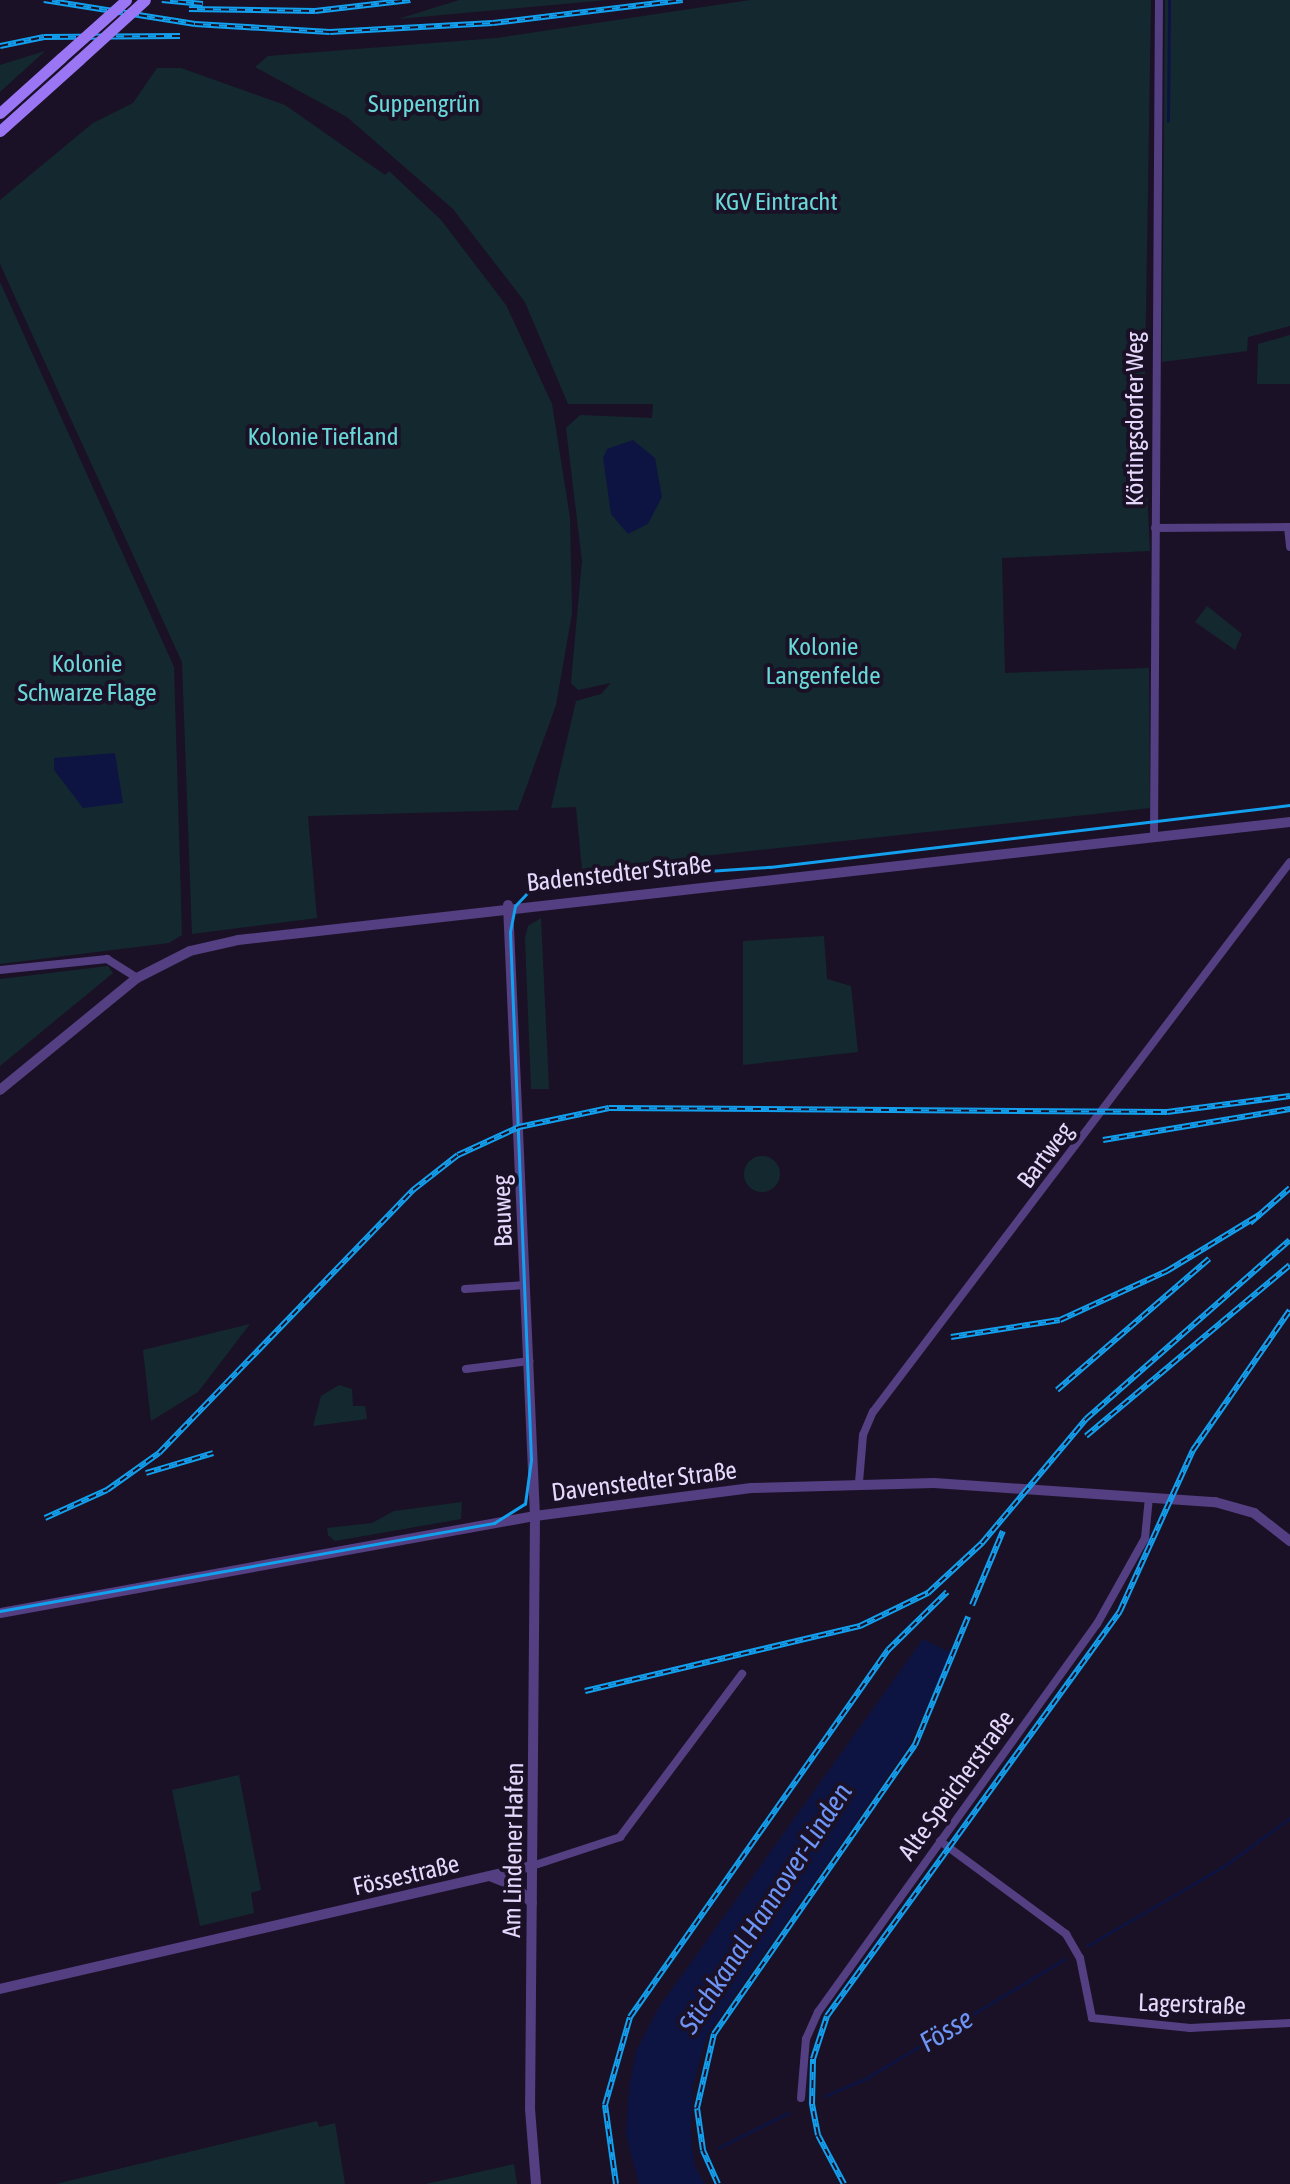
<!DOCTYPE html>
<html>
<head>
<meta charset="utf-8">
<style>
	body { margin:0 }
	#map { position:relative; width:1290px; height:2184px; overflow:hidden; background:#1a1126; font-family:"Asap Condensed",sans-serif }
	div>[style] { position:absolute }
	.green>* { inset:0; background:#14292f }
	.round { border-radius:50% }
	.water>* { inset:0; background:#0e1442 }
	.stream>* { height:2.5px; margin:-1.25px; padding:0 1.25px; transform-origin:1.25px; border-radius:1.25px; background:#0e1442 }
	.minor>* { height:8px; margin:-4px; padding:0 4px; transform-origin:4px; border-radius:4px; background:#533f81 }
	.tertiary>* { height:10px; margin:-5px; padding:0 5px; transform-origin:5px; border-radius:5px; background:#533f81 }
	.secondary>* { height:11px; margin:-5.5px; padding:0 5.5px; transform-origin:5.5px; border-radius:5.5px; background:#9a76f5 }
	.tram>* { height:2.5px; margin:-1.25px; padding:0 1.25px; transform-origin:1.25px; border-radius:1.25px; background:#12a0ef }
	.rail>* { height:6px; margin-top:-3px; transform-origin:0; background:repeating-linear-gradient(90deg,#1a1126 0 8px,#12a0ef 0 16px); box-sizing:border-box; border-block:2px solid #12a0ef }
	.secondary-bridge>* { height:11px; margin:-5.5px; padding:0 5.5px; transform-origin:5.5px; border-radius:5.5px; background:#9a76f5 }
	span { translate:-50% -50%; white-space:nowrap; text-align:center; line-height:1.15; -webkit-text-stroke:8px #1a1126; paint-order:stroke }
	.park-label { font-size:25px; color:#69d8d8 }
	.street-label { font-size:25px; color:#e6d8fc }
	.water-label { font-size:28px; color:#6e94f5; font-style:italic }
</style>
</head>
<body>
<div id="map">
	<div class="green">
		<div style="clip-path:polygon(459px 0,607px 0,398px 19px)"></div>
		<div style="clip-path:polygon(750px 0,1151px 0,1144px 435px,1150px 551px,1002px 558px,1005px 673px,1149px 668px,1150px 808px,582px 869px,576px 807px,551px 808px,576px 701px,601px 694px,611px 683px,578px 690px,571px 683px,582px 561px,566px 428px,580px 415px,652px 418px,653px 404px,568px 404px,525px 302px,453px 209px,347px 117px,255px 67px,268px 56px,497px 38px)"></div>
		<div style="clip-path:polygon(1165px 0,1290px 0,1290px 326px,1248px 337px,1247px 351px,1162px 362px)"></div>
		<div style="clip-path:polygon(45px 51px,0 92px,0 65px)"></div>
		<div style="clip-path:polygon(157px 68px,181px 68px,285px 105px,385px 175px,389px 171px,441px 220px,506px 305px,552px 404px,570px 518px,572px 613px,556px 705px,518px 810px,308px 816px,317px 918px,192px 934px,182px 662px,0 264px,0 200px,93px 123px,133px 103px)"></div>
		<div style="clip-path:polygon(0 282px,174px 667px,182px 935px,169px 943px,0 964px)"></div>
		<div style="clip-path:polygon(1290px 335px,1290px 384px,1257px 384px,1258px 344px)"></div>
		<div style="clip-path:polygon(1207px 606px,1242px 634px,1235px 650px,1195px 622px)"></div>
		<div style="clip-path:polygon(541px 918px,549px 1089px,531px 1089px,525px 938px,528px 926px)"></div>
		<div style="clip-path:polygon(824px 936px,827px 979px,851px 986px,858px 1052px,743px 1065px,743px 941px)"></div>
		<div style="clip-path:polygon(108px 966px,113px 973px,0 1066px,0 979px)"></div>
		<div class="round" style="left:744px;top:1156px;width:36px;height:36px"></div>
		<div style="clip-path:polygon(250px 1324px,198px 1392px,151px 1421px,143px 1350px)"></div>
		<div style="clip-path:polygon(339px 1385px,352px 1389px,353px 1406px,365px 1406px,367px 1419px,313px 1426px,321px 1396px)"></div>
		<div style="clip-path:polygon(462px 1502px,461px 1519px,335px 1541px,328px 1535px,327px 1528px,372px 1523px,394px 1511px)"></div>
		<div style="clip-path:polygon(239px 1775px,261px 1890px,251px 1893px,254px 1913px,200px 1926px,172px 1790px)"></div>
		<div style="clip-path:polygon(317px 2121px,319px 2127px,335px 2123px,345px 2184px,56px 2184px)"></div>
		<div style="clip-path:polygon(514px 2164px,517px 2184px,426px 2184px)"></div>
	</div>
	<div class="water">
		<div style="clip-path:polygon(633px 440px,655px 458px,662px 497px,648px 524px,628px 534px,611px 514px,603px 458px,607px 449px)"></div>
		<div style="clip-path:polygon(115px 753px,123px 803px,83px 808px,54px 770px,54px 758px)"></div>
		<div style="clip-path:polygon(923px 1639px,951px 1653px,908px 1747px,707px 2035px,693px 2085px,691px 2128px,694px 2165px,705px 2184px,639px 2184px,626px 2135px,629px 2089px,636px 2051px,659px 2007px)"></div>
	</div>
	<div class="stream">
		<div style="left:1168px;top:121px;width:121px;rotate:-89.5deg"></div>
		<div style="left:1087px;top:1946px;width:157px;rotate:-30.2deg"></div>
		<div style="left:1223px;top:1867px;width:83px;rotate:-36.2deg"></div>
		<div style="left:825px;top:2096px;width:43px;rotate:-23deg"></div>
		<div style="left:865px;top:2079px;width:233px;rotate:-31deg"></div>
		<div style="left:718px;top:2148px;width:78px;rotate:-26.6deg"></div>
	</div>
	<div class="minor">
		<div style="left:1288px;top:527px;width:20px;rotate:84deg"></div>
		<div style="left:1155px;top:528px;width:135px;rotate:-0.4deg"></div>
		<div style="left:1154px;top:837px;width:837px;rotate:-89.66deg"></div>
		<div style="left:0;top:970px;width:108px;rotate:-5.9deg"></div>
		<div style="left:107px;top:959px;width:36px;rotate:32deg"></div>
		<div style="left:465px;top:1289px;width:60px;rotate:-3.8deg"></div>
		<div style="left:466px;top:1369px;width:64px;rotate:-7.2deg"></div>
		<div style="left:859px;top:1482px;width:47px;rotate:-85.1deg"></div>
		<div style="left:863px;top:1435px;width:25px;rotate:-67deg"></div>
		<div style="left:873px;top:1412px;width:690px;rotate:-52.83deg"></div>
		<div style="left:940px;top:1841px;width:157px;rotate:36.4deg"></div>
		<div style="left:1066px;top:1934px;width:28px;rotate:60deg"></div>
		<div style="left:1080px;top:1958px;width:61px;rotate:78.7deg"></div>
		<div style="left:1092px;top:2018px;width:99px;rotate:5.8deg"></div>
		<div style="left:1190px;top:2028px;width:100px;rotate:-2.9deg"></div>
		<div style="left:532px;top:1866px;width:93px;rotate:-18.2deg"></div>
		<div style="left:620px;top:1837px;width:204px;rotate:-53.2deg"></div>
		<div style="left:801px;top:2098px;width:59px;rotate:-85.2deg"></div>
		<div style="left:806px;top:2039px;width:30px;rotate:-66deg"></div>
		<div style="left:818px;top:2012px;width:478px;rotate:-54.3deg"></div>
		<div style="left:1097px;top:1624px;width:98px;rotate:-60.8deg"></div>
		<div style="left:1145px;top:1538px;width:41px;rotate:-84.4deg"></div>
	</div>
	<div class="tertiary">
		<div style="left:508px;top:905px;width:612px;rotate:87.47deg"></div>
		<div style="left:535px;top:1516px;width:593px;rotate:90.48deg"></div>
		<div style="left:530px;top:2109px;width:75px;rotate:85.4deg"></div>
		<div style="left:0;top:1090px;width:177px;rotate:-39.3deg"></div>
		<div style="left:137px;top:978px;width:59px;rotate:-27deg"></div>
		<div style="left:190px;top:951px;width:49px;rotate:-12.9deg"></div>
		<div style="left:238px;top:940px;width:1059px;rotate:-6.4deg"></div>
		<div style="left:0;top:1613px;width:544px;rotate:-10.28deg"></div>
		<div style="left:535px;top:1516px;width:218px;rotate:-7.4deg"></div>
		<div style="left:751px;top:1488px;width:183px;rotate:-1.6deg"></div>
		<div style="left:934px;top:1483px;width:282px;rotate:3.9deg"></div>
		<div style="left:1215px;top:1502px;width:41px;rotate:15.8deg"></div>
		<div style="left:1254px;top:1513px;width:46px;rotate:37.9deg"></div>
		<div style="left:490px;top:1876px;width:27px;rotate:22deg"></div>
		<div style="left:515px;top:1886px;width:24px;rotate:45deg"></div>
		<div style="left:0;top:1989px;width:546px;rotate:-13.02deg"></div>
	</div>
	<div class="secondary">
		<div style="left:0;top:113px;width:82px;rotate:-42deg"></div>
		<div style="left:0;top:131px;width:106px;rotate:-41.9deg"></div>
	</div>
	<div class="tram">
		<div style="left:0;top:1611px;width:502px;rotate:-10.1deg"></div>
		<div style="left:494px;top:1523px;width:36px;rotate:-32deg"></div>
		<div style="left:525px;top:1504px;width:44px;rotate:-82.2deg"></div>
		<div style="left:531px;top:1460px;width:528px;rotate:-92.28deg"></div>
		<div style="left:510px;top:932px;width:26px;rotate:-79deg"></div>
		<div style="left:515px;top:906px;width:19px;rotate:-47deg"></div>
		<div style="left:528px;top:892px;width:31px;rotate:-21deg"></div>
		<div style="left:557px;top:881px;width:213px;rotate:-3.8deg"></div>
		<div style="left:770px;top:867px;width:524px;rotate:-6.8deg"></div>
	</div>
	<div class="rail">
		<div style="left:44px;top:0;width:153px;rotate:9deg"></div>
		<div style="left:195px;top:24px;width:135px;rotate:3.4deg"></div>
		<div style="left:330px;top:32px;width:163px;rotate:-3.2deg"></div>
		<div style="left:493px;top:23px;width:191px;rotate:-6.9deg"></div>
		<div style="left:162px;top:0;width:41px;rotate:5.6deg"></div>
		<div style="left:189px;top:9px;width:126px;rotate:0.9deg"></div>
		<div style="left:315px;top:11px;width:96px;rotate:-6.6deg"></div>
		<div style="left:0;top:46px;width:45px;rotate:-11.6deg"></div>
		<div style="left:44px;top:37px;width:136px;rotate:-0.4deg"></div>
		<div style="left:1103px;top:1140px;width:190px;rotate:-9.4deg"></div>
		<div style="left:1250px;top:1223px;width:53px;rotate:-41.2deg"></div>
		<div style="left:951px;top:1337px;width:110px;rotate:-8.9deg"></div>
		<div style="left:1060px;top:1320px;width:118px;rotate:-24.6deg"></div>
		<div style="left:1167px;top:1271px;width:108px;rotate:-31.3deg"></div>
		<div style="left:1057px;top:1390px;width:201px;rotate:-40.8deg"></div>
		<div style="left:1086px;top:1436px;width:266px;rotate:-40deg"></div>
		<div style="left:146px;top:1473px;width:70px;rotate:-16.6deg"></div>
		<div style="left:45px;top:1518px;width:68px;rotate:-24.3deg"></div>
		<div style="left:107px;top:1490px;width:64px;rotate:-35.4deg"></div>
		<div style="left:159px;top:1453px;width:366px;rotate:-46deg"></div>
		<div style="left:413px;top:1190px;width:57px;rotate:-37.9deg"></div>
		<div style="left:458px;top:1155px;width:67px;rotate:-24.7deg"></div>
		<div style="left:519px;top:1127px;width:92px;rotate:-11.9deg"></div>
		<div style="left:609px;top:1108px;width:558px;rotate:0.41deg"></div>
		<div style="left:1167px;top:1112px;width:124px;rotate:-7.4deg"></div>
		<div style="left:972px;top:1605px;width:80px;rotate:-67.3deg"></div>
		<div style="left:585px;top:1691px;width:283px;rotate:-13.3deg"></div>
		<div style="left:860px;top:1626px;width:76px;rotate:-25.9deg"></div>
		<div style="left:928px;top:1593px;width:74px;rotate:-42.8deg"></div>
		<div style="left:982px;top:1543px;width:162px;rotate:-50deg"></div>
		<div style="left:1086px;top:1419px;width:271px;rotate:-41.3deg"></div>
		<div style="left:616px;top:2184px;width:80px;rotate:-97.9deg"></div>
		<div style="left:605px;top:2105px;width:91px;rotate:-74.1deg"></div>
		<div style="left:630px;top:2017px;width:449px;rotate:-54.9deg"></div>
		<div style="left:888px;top:1650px;width:83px;rotate:-44.5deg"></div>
		<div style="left:718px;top:2184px;width:37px;rotate:-114deg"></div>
		<div style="left:703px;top:2150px;width:42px;rotate:-98.1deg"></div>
		<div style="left:697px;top:2108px;width:76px;rotate:-77.1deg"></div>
		<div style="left:714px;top:2034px;width:352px;rotate:-55.2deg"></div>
		<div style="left:915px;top:1745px;width:139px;rotate:-67.5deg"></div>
		<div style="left:844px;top:2184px;width:55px;rotate:-118deg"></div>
		<div style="left:818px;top:2135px;width:32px;rotate:-101deg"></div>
		<div style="left:812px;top:2104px;width:45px;rotate:-88.7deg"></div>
		<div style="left:813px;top:2059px;width:45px;rotate:-72deg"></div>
		<div style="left:827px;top:2016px;width:500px;rotate:-54.1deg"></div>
		<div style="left:1120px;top:1611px;width:177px;rotate:-65.6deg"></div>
		<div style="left:1193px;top:1450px;width:170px;rotate:-55.3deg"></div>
	</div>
	<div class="secondary-bridge">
		<div style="left:61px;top:58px;width:87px;rotate:-41.7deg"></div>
		<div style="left:79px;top:60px;width:89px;rotate:-42.3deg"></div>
	</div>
	<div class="park-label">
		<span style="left:424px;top:103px">Suppengrün</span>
		<span style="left:776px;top:201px">KGV Eintracht</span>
		<span style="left:323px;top:436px">Kolonie Tiefland</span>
		<span style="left:823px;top:661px">Kolonie<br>Langenfelde</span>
		<span style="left:87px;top:678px">Kolonie<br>Schwarze Flage</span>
	</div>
	<div class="street-label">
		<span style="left:1134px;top:419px;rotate:-90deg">Körtingsdorfer Weg</span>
		<span style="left:619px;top:873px;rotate:-6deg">Badenstedter Straße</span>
		<span style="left:1045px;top:1155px;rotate:-53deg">Bartweg</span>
		<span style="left:502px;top:1211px;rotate:-92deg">Bauweg</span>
		<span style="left:644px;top:1481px;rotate:-7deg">Davenstedter Straße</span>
		<span style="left:956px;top:1785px;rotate:-54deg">Alte Speicherstraße</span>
		<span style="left:513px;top:1850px;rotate:-89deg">Am Lindener Hafen</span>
		<span style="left:406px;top:1875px;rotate:-13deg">Fössestraße</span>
		<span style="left:1192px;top:2004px;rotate:2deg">Lagerstraße</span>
	</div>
	<div class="water-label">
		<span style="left:765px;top:1908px;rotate:-57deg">Stichkanal Hannover-Linden</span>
		<span style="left:946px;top:2030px;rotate:-31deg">Fösse</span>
	</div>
</div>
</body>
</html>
